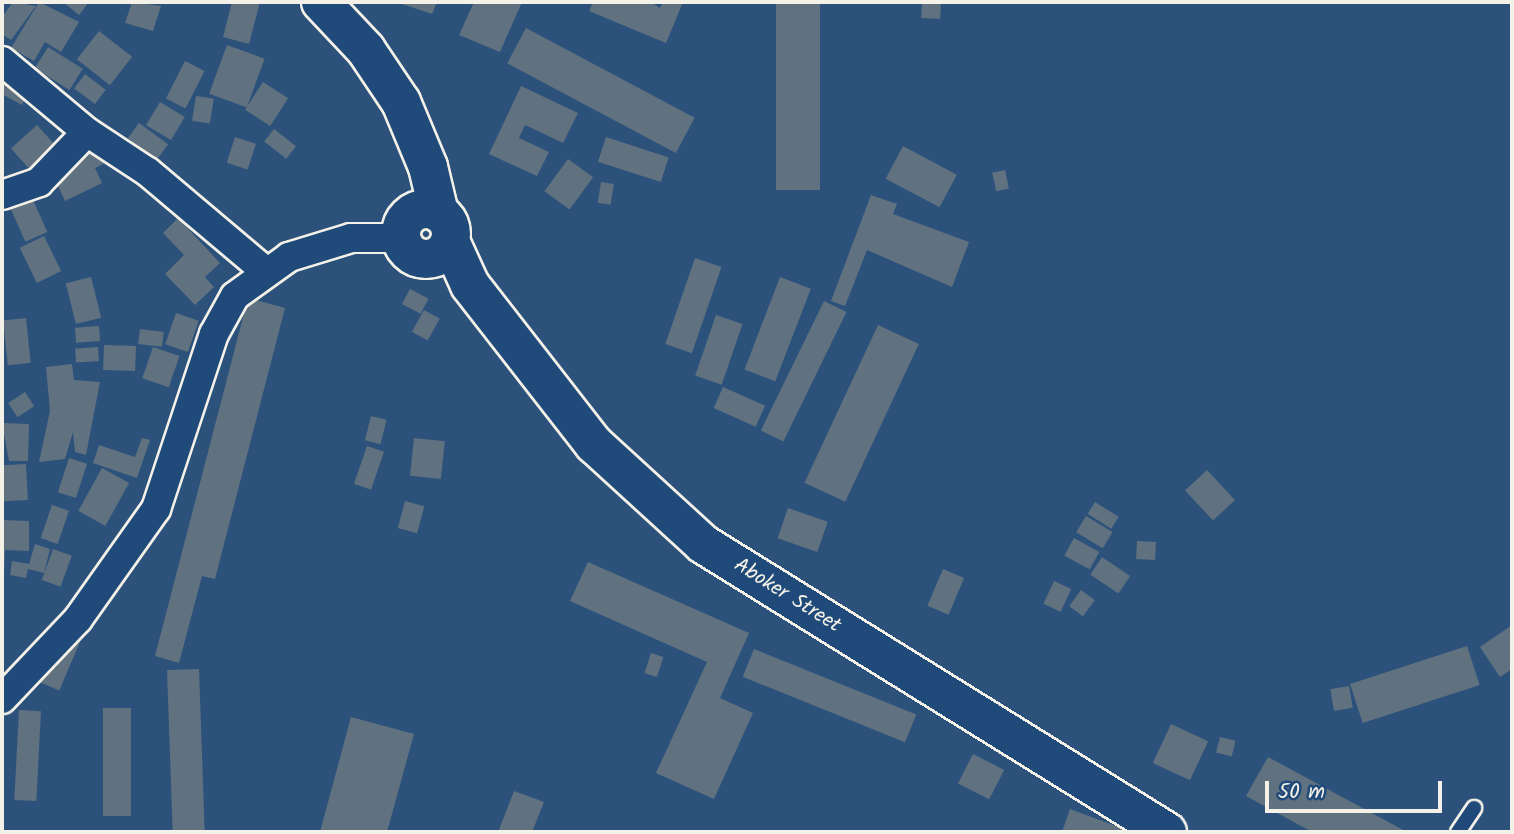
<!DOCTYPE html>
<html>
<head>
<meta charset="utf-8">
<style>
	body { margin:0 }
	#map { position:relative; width:1514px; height:834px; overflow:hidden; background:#2c527b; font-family:Kalam,sans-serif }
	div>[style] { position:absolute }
	.building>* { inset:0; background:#607180; transform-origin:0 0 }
	.roads { filter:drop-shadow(2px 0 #f4f1e8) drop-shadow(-2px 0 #f4f1e8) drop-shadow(0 2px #f4f1e8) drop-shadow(0 -2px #f4f1e8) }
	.service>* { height:14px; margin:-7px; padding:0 7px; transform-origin:7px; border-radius:7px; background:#1f4a7a }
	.minor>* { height:28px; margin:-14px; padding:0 14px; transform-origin:14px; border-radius:14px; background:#1f4a7a }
	.secondary>* { height:38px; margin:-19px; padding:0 19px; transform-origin:19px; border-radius:19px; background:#1f4a7a }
	.secondary>.ring { margin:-19px; padding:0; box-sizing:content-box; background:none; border:38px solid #1f4a7a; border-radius:50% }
	span { translate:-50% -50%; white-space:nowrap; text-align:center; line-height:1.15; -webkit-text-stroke:6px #1f4a7a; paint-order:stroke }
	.street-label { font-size:21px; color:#f4f1e8 }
	.frame { position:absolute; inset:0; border:4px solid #f4f1e8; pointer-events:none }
	.scale { position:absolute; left:1265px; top:781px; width:177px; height:32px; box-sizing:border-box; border:4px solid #f4f1e8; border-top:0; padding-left:9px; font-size:21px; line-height:24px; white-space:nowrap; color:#f4f1e8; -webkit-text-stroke:5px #1f4a7a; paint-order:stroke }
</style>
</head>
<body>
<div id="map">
	<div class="building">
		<div style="clip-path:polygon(13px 2px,36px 6px,11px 40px,2px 34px,2px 17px)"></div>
		<div style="clip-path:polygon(39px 2px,79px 22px,61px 52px,45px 42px,34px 61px,11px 48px)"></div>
		<div style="clip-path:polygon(63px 2px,89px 2px,79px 15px)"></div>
		<div style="clip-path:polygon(132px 2px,161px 6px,153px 31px,125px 23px)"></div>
		<div style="clip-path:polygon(232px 2px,260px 2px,249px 44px,223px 37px)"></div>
		<div style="clip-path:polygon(396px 2px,437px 2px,432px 14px)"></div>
		<div style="clip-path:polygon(474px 2px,522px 2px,500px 52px,459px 35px)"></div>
		<div style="clip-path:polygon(593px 2px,650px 2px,660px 8px,663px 2px,683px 2px,666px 43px,589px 11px)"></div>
		<div style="left:776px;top:2px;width:44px;height:188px"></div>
		<div style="left:922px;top:2px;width:19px;height:16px;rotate:3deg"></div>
		<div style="left:526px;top:28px;width:191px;height:40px;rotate:28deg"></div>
		<div style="left:99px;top:31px;width:42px;height:36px;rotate:38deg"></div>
		<div style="left:227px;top:45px;width:40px;height:52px;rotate:20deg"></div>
		<div style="left:48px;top:47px;width:41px;height:25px;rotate:32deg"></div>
		<div style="clip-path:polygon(2px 59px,37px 79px,22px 105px,2px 94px)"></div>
		<div style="left:185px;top:61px;width:22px;height:42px;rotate:27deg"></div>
		<div style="left:85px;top:74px;width:26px;height:18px;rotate:37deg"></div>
		<div style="left:263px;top:82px;width:30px;height:33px;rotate:33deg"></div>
		<div style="clip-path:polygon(521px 86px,578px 113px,563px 143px,525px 125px,519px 138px,549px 152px,537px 176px,489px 154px)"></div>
		<div style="left:196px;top:96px;width:18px;height:25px;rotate:9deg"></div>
		<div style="left:160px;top:102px;width:29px;height:27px;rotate:31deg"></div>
		<div style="left:139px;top:123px;width:36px;height:19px;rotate:36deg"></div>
		<div style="left:37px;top:125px;width:31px;height:35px;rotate:48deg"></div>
		<div style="left:274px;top:129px;width:28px;height:16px;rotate:38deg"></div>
		<div style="left:235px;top:137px;width:22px;height:27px;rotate:18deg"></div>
		<div style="left:606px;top:137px;width:66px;height:26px;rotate:18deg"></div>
		<div style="clip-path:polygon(110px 142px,126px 174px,113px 159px,95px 168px,102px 183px,65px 201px,51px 171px)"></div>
		<div style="left:903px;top:146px;width:61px;height:37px;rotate:28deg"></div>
		<div style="left:568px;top:159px;width:31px;height:40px;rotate:36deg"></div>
		<div style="left:1005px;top:170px;width:19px;height:13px;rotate:78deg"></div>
		<div style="left:601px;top:182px;width:13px;height:21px;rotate:9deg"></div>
		<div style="left:29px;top:191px;width:45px;height:24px;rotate:66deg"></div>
		<div style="clip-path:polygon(871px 195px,897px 204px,893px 214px,969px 242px,952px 287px,867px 250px,845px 306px,831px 301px)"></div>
		<div style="clip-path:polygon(178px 218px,220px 263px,205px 277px,214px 287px,195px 305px,165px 274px,184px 255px,163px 233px)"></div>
		<div style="left:44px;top:236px;width:39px;height:27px;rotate:64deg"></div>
		<div style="left:695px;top:258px;width:28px;height:91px;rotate:19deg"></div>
		<div style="left:91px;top:277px;width:42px;height:26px;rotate:76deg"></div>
		<div style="left:780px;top:277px;width:33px;height:99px;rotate:21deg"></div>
		<div style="left:410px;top:289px;width:21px;height:17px;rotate:28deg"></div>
		<div style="clip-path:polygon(248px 298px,285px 308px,215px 579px,202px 576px,179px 663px,155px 656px)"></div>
		<div style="left:824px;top:301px;width:25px;height:144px;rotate:26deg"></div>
		<div style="left:424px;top:310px;width:18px;height:25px;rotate:29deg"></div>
		<div style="left:176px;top:313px;width:24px;height:33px;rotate:19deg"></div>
		<div style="left:716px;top:315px;width:28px;height:64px;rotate:19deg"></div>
		<div style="left:26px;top:318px;width:45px;height:23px;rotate:84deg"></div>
		<div style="left:878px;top:325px;width:45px;height:174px;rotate:25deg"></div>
		<div style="left:99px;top:326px;width:15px;height:24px;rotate:86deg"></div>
		<div style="left:140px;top:329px;width:24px;height:15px;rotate:7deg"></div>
		<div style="left:104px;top:345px;width:32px;height:25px;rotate:2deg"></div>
		<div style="left:98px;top:347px;width:14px;height:23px;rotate:86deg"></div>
		<div style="left:153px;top:347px;width:28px;height:33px;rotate:19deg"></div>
		<div style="clip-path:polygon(72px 364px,74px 380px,100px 382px,86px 455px,75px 452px,73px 432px,65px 459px,39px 462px,50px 411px,46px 367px)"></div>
		<div style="left:723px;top:387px;width:46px;height:23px;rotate:24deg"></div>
		<div style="left:25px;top:392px;width:17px;height:20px;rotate:57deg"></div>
		<div style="left:371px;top:416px;width:16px;height:25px;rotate:14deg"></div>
		<div style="clip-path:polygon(2px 423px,29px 424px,28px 461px,9px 461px)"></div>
		<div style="clip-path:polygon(142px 438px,150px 440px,137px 478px,93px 463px,99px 445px,135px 457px)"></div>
		<div style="left:414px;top:438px;width:31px;height:38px;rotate:6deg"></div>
		<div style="left:367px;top:446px;width:18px;height:40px;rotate:19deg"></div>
		<div style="left:69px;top:458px;width:19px;height:36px;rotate:18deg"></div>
		<div style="left:26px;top:464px;width:36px;height:24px;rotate:87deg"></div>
		<div style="left:102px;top:468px;width:31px;height:49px;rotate:29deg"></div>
		<div style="left:1207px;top:470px;width:41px;height:30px;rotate:47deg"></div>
		<div style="left:405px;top:501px;width:20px;height:28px;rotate:15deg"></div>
		<div style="left:1095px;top:502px;width:28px;height:14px;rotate:32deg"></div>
		<div style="left:52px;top:505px;width:18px;height:35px;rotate:19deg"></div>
		<div style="left:788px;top:508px;width:42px;height:32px;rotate:19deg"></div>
		<div style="left:1086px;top:516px;width:31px;height:19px;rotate:31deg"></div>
		<div style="clip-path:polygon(2px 520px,29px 521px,29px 551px,5px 550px,4px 574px)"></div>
		<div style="left:1074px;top:538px;width:29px;height:20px;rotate:29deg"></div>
		<div style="left:1137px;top:541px;width:19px;height:18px;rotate:3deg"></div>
		<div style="clip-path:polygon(35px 544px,50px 549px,44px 573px,28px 569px,26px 578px,10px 575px,12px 561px,29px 564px)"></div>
		<div style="left:53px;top:549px;width:20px;height:33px;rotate:20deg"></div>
		<div style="left:1102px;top:557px;width:34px;height:21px;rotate:34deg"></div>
		<div style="clip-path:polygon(588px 562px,749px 633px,720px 698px,753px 713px,714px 799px,656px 773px,707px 662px,570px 601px)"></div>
		<div style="left:943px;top:569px;width:23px;height:40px;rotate:23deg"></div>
		<div style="left:1054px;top:581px;width:19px;height:25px;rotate:25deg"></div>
		<div style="left:1081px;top:590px;width:17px;height:20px;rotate:36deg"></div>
		<div style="clip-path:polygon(1512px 625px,1512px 669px,1500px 677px,1480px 647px)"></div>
		<div style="left:63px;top:628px;width:21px;height:59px;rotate:23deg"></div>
		<div style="left:1467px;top:646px;width:41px;height:123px;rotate:72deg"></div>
		<div style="left:754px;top:649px;width:175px;height:30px;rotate:22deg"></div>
		<div style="left:651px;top:653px;width:13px;height:21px;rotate:18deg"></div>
		<div style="left:199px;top:669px;width:163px;height:32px;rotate:88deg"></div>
		<div style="left:1349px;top:686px;width:22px;height:19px;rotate:80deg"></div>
		<div style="left:103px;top:708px;width:28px;height:108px"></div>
		<div style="left:19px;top:710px;width:22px;height:90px;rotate:3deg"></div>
		<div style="clip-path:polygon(351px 717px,414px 734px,387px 832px,320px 832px)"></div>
		<div style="left:1171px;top:724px;width:41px;height:43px;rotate:25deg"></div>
		<div style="left:1220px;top:737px;width:16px;height:16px;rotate:14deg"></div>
		<div style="left:973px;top:754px;width:35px;height:33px;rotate:27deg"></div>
		<div style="clip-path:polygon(1268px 757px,1407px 832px,1312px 832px,1246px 796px)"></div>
		<div style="clip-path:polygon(514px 791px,544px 802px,532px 832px,498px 832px)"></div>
		<div style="clip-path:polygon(1070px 809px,1132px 832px,1062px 832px)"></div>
	</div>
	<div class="roads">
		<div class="service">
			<div style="left:1458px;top:832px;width:29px;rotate:-56deg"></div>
		</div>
		<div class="minor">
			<div style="left:2px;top:61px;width:111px;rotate:39.9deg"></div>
			<div style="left:2px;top:195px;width:39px;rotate:-19deg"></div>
			<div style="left:39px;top:182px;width:69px;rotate:-46.2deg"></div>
			<div style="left:87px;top:132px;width:73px;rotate:33.3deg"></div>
			<div style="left:148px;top:172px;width:153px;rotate:40.2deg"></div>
			<div style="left:2px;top:699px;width:110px;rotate:-46.5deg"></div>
			<div style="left:78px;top:619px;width:135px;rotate:-54.7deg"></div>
			<div style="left:156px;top:509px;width:184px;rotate:-71.7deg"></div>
			<div style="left:214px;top:334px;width:43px;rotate:-61.1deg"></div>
			<div style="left:235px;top:296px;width:67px;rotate:-35.8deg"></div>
			<div style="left:289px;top:257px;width:65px;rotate:-17deg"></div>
			<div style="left:351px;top:238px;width:50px"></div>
		</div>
		<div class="secondary">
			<div style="left:321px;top:2px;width:66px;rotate:46.8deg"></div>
			<div style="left:366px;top:50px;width:63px;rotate:56.1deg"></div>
			<div style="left:401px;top:102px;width:70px;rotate:67.4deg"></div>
			<div style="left:428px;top:167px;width:47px;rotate:76.6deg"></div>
			<div class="ring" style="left:401px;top:209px;width:12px;height:12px"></div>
			<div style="left:450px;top:241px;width:48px;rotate:65.6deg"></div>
			<div style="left:470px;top:285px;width:202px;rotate:52.1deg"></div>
			<div style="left:594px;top:444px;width:148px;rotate:42.5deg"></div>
			<div style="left:703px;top:544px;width:546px;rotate:31.83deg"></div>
		</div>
	</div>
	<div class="street-label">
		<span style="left:787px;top:596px;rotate:32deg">Aboker Street</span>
	</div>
	<div class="frame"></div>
	<div class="scale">50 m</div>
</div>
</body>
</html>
